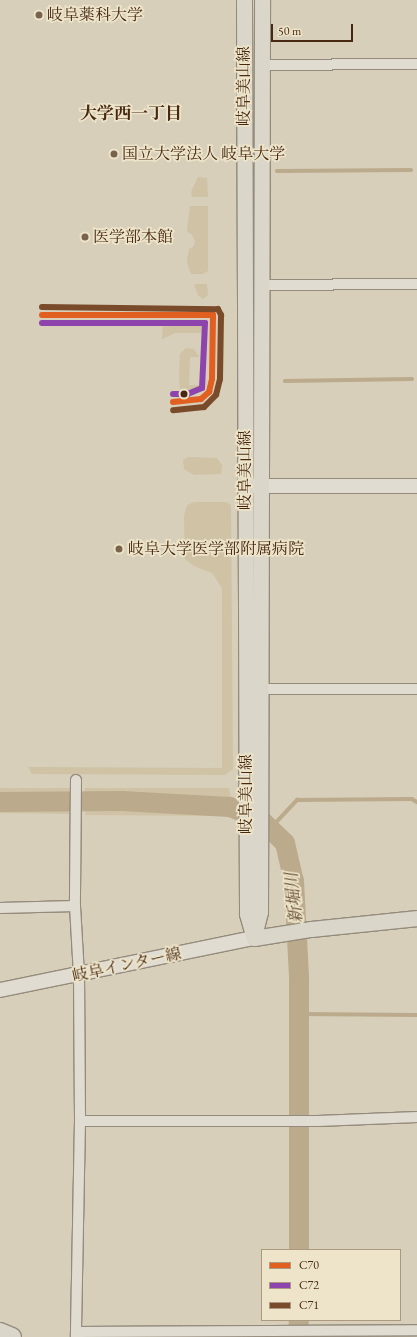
<!DOCTYPE html>
<html>
<head>
<meta charset="utf-8">
<style>
	body { margin:0 }
	#map { position:relative; width:417px; height:1337px; overflow:hidden; background:#d7cfba; font-family:"EB Garamond","Noto Serif JP",serif }
	div>[style] { position:absolute }
	.green>* { inset:0; background:#cfc2a5; transform-origin:0 0 }
	.stream>* { height:3.5px; margin:-1.75px; padding:0 1.75px; transform-origin:1.75px; border-radius:1.75px; background:#bbab8c }
	.river>* { height:20px; margin:-10px; padding:0 10px; transform-origin:10px; border-radius:10px; background:#bbab8c }
	.roads { filter:drop-shadow(1px 0 #948b7c) drop-shadow(-1px 0 #948b7c) drop-shadow(0 1px #948b7c) drop-shadow(0 -1px #948b7c) }
	.street>* { height:10px; margin:-5px; padding:0 5px; transform-origin:5px; border-radius:5px; background:#e0dcd1 }
	.secondary>* { height:14px; margin:-7px; padding:0 7px; transform-origin:7px; border-radius:7px; background:#e0dcd1 }
	.primary>* { height:15px; margin:-7.5px; padding:0 7.5px; transform-origin:7.5px; border-radius:7.5px; background:#dad6c9 }
	.highway>* { height:18px; margin:-9px; padding:0 9px; transform-origin:9px; border-radius:9px; background:#dad6c9 }
	.bus-1>* { height:6px; margin:-3px; padding:0 3px; transform-origin:3px; border-radius:3px; background:#e15f20 }
	.bus-2>* { height:6px; margin:-3px; padding:0 3px; transform-origin:3px; border-radius:3px; background:#8e44ad }
	.bus-3>* { height:6px; margin:-3px; padding:0 3px; transform-origin:3px; border-radius:3px; background:#7a4b2a }
	.dots>* { width:11px; height:11px; translate:-50% -50%; box-sizing:border-box; border:2px solid #ede4ca; border-radius:50% }
	span { translate:-50% -50%; white-space:nowrap; text-align:center; line-height:1.15; -webkit-text-stroke:3.5px #ede4ca; paint-order:stroke }
	.poi-label { font-size:16px; color:#472912 }
	.left { translate:0 -50%; text-align:left }
	.street-label { font-size:16px; color:#472912 }
	.neighbourhood-label { font-size:17px; color:#472912; font-weight:700 }
	.water-label { font-size:17px; color:#61462c; font-style:italic }
	.legend { position:absolute; left:261px; top:1249px; width:140px; height:72px; box-sizing:border-box; background:#ede4ca; border:1px solid #ab9980; margin:0; padding:5px 7px; list-style:none; font-size:12px; color:#472912 }
	.legend li { display:flex; align-items:center; gap:8px; height:20px }
	.legend b { width:20px; border:1px solid #ab9980 }
	.scale { position:absolute; left:271px; top:24px; width:82px; height:18px; box-sizing:border-box; border:2px solid #472912; border-top:0; padding-left:5px; font-size:12px; line-height:14px; white-space:nowrap; color:#472912; -webkit-text-stroke:3px #ede4ca; paint-order:stroke }
</style>
</head>
<body>
<div id="map">
	<div class="green">
		<div style="clip-path:polygon(198px 177px,207px 178px,208px 197px,192px 197px,191px 192px)"></div>
		<div style="clip-path:polygon(190px 206px,208px 206px,208px 271px,203px 274px,191px 274px,187px 262px,189px 249px,194px 246px,195px 241px,192px 235px,187px 231px)"></div>
		<div style="clip-path:polygon(194px 284px,207px 284px,208px 295px,203px 299px,198px 295px)"></div>
		<div style="clip-path:polygon(167px 321px,200px 321px,206px 326px,207px 333px,175px 333px,162px 339px,163px 323px)"></div>
		<div style="clip-path:polygon(186px 348px,194px 349px,199px 357px,190px 357px,189px 385px,199px 385px,194px 392px,186px 393px,180px 389px,179px 378px,180px 354px)"></div>
		<div style="clip-path:polygon(189px 457px,217px 458px,222px 465px,221px 474px,194px 475px,184px 469px,183px 460px)"></div>
		<div style="clip-path:polygon(194px 502px,226px 502px,231px 505px,233px 769px,225px 775px,32px 774px,28px 767px,222px 768px,222px 588px,212px 573px,194px 566px,185px 559px,184px 516px,187px 505px)"></div>
		<div style="left:0;top:788px;width:69px;height:11px"></div>
		<div style="clip-path:polygon(85px 788px,229px 788px,232px 803px,84px 796px)"></div>
		<div style="clip-path:polygon(68px 805px,69px 814px,0 813px,0 806px)"></div>
		<div style="clip-path:polygon(88px 805px,230px 809px,230px 816px,85px 815px)"></div>
	</div>
	<div class="stream">
		<div style="left:277px;top:171px;width:134px;rotate:-0.4deg"></div>
		<div style="left:285px;top:381px;width:127px;rotate:-0.9deg"></div>
		<div style="left:270px;top:829px;width:40px;rotate:-47deg"></div>
		<div style="left:297px;top:800px;width:115px;rotate:-0.5deg"></div>
		<div style="left:412px;top:799px;width:6px;rotate:31deg"></div>
		<div style="left:298px;top:1014px;width:119px;rotate:0.5deg"></div>
	</div>
	<div class="river">
		<div style="left:0;top:802px;width:122px;rotate:-0.5deg"></div>
		<div style="left:122px;top:801px;width:108px;rotate:3.2deg"></div>
		<div style="left:230px;top:807px;width:32px;rotate:22deg"></div>
		<div style="left:260px;top:819px;width:35px;rotate:44deg"></div>
		<div style="left:285px;top:843px;width:39px;rotate:77deg"></div>
		<div style="left:294px;top:881px;width:97px;rotate:87deg"></div>
		<div style="left:299px;top:978px;width:272px;rotate:90deg"></div>
		<div style="left:298px;top:1337px;width:17px;rotate:-87deg"></div>
	</div>
	<div class="roads">
		<div class="street">
			<div style="left:262px;top:65px;width:155px;rotate:-0.4deg"></div>
			<div style="left:262px;top:285px;width:155px;rotate:-0.4deg"></div>
			<div style="left:260px;top:689px;width:157px"></div>
			<div style="left:76px;top:780px;width:126px;rotate:90.5deg"></div>
			<div style="left:75px;top:906px;width:69px;rotate:86.7deg"></div>
			<div style="left:79px;top:975px;width:146px;rotate:89.6deg"></div>
			<div style="left:80px;top:1121px;width:216px;rotate:91.1deg"></div>
			<div style="left:0;top:908px;width:75px;rotate:-1.5deg"></div>
			<div style="left:80px;top:1121px;width:238px"></div>
			<div style="left:318px;top:1121px;width:99px;rotate:-2.3deg"></div>
			<div style="left:76px;top:1332px;width:341px;rotate:-0.3deg"></div>
		</div>
		<div class="secondary">
			<div style="left:249px;top:486px;width:168px"></div>
			<div style="left:0;top:990px;width:259px;rotate:-11.6deg"></div>
		</div>
		<div class="primary">
			<div style="left:244px;top:0;width:914px;rotate:89.81deg"></div>
			<div style="left:247px;top:914px;width:25px;rotate:74deg"></div>
			<div style="left:254px;top:936px;width:25px;rotate:-76deg"></div>
			<div style="left:260px;top:912px;width:912px;rotate:-89.87deg"></div>
			<div style="left:254px;top:938px;width:58px;rotate:-9deg"></div>
			<div style="left:311px;top:929px;width:107px;rotate:-5.9deg"></div>
		</div>
		<div class="highway">
			<div style="left:0;top:1332px;width:13px;rotate:23deg"></div>
		</div>
	</div>
	<div class="bus-1">
		<div style="left:42px;top:315px;width:171px"></div>
		<div style="left:173px;top:402px;width:28px;rotate:-6deg"></div>
		<div style="left:201px;top:399px;width:11px;rotate:-41deg"></div>
		<div style="left:209px;top:392px;width:13px;rotate:-77deg"></div>
		<div style="left:212px;top:379px;width:64px;rotate:-89.1deg"></div>
	</div>
	<div class="bus-2">
		<div style="left:42px;top:323px;width:163px"></div>
		<div style="left:205px;top:323px;width:65px;rotate:92.6deg"></div>
		<div style="left:202px;top:388px;width:15px;rotate:157deg"></div>
		<div style="left:188px;top:394px;width:15px;rotate:180deg"></div>
	</div>
	<div class="bus-3">
		<div style="left:42px;top:307px;width:176px;rotate:0.7deg"></div>
		<div style="left:218px;top:309px;width:7px;rotate:63deg"></div>
		<div style="left:221px;top:315px;width:64px;rotate:90.9deg"></div>
		<div style="left:220px;top:379px;width:16px;rotate:104deg"></div>
		<div style="left:216px;top:395px;width:17px;rotate:135deg"></div>
		<div style="left:204px;top:407px;width:31px;rotate:174deg"></div>
	</div>
	<div class="dots">
		<div style="left:39px;top:15px;background:#79634d"></div>
		<div style="left:114px;top:154px;background:#79634d"></div>
		<div style="left:85px;top:237px;background:#79634d"></div>
		<div style="left:184px;top:394px;background:#472912"></div>
		<div style="left:119px;top:549px;background:#79634d"></div>
	</div>
	<div class="poi-label">
		<span class="left" style="left:47px;top:15px">岐阜薬科大学</span>
		<span class="left" style="left:122px;top:154px">国立大学法人 岐阜大学</span>
		<span class="left" style="left:93px;top:237px">医学部本館</span>
		<span class="left" style="left:128px;top:549px">岐阜大学医学部附属病院</span>
	</div>
	<div class="street-label">
		<span style="left:244px;top:86px;rotate:-90deg">岐阜美山線</span>
		<span style="left:245px;top:470px;rotate:-90deg">岐阜美山線</span>
		<span style="left:246px;top:794px;rotate:-90deg">岐阜美山線</span>
		<span style="left:127px;top:965px;rotate:-12deg">岐阜インター線</span>
	</div>
	<div class="neighbourhood-label">
		<span style="left:131px;top:114px">大学西一丁目</span>
	</div>
	<div class="water-label">
		<span style="left:294px;top:898px;rotate:-96deg">新堀川</span>
	</div>
	<ul class="legend">
	<li><b style="height:5px;background:#e15f20"></b>C70</li>
	<li><b style="height:5px;background:#8e44ad"></b>C72</li>
	<li><b style="height:5px;background:#7a4b2a"></b>C71</li>
	</ul>
	<div class="scale">50 m</div>
</div>
</body>
</html>
